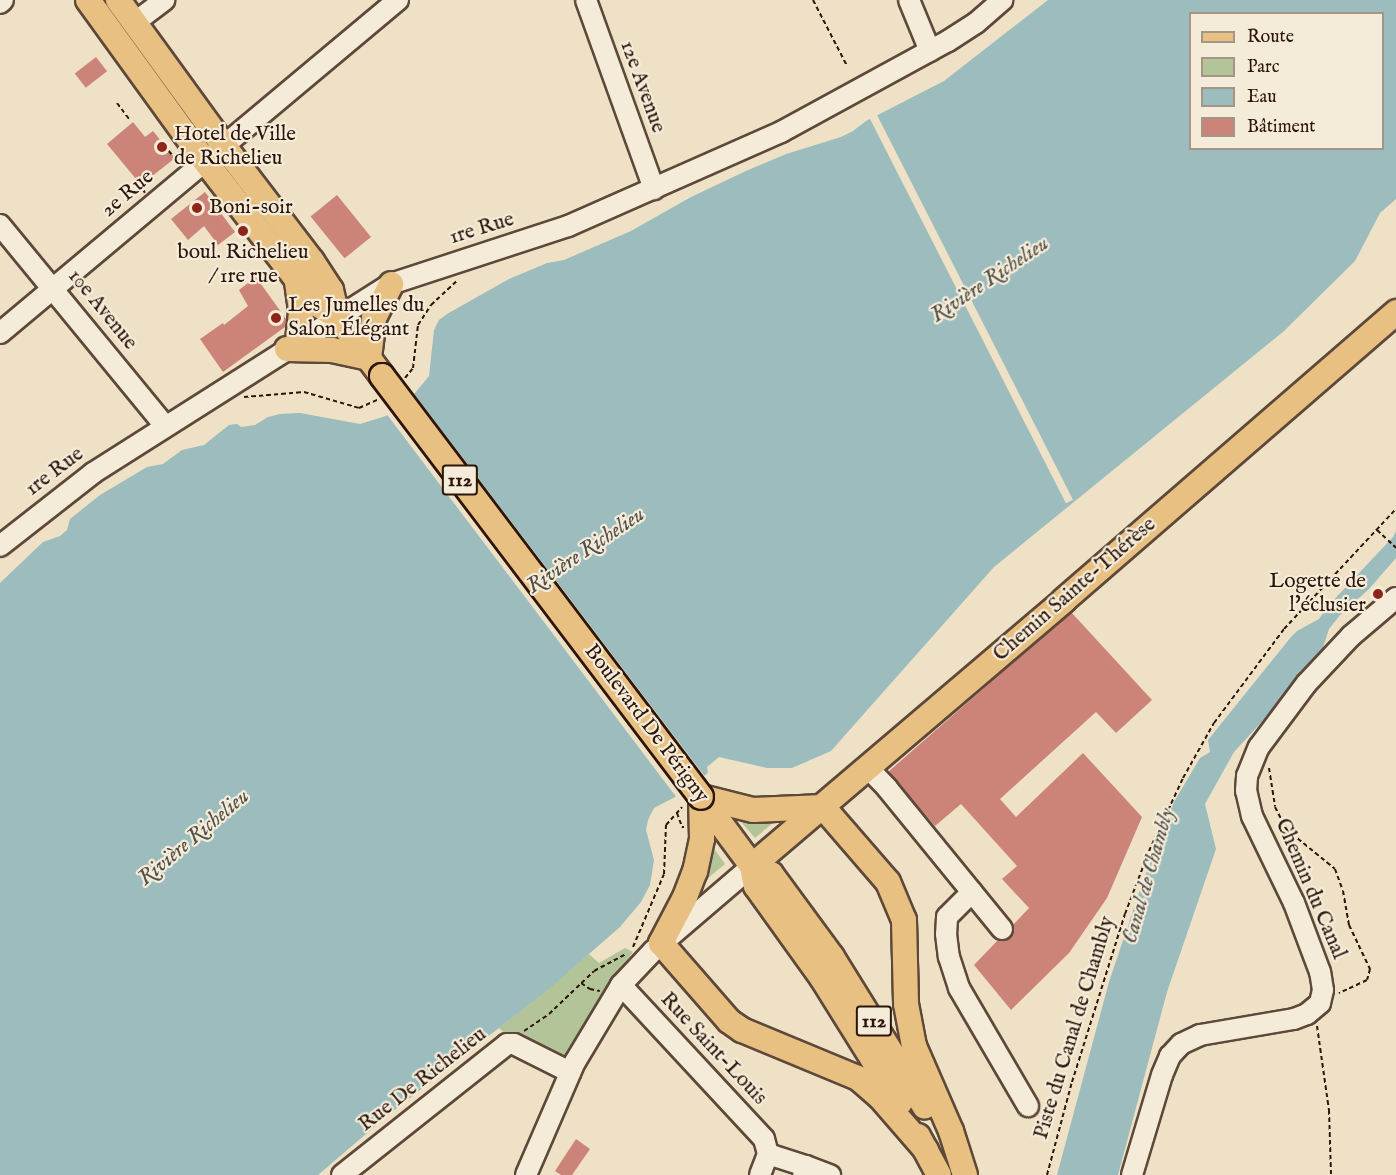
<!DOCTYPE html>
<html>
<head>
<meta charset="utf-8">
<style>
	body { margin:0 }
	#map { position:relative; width:1396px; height:1175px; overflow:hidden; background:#eee1c5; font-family:"IM FELL English",serif }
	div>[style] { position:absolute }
	.green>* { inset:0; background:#b3c499 }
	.water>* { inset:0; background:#9cbcbd }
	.pier>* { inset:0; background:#eee1c5; transform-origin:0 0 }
	.building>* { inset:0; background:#cc8479; transform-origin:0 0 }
	.path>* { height:2px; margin-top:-1px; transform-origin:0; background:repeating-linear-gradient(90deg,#2d150a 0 4.5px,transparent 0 7.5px) }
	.roads { filter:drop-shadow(2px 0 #5d4839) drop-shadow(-2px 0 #5d4839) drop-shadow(0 2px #5d4839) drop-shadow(0 -2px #5d4839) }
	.minor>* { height:20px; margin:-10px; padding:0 10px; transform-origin:10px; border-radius:10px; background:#f4ecd9 }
	.major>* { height:24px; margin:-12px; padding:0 12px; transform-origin:12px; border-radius:12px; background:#e7c082 }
	.bridges { filter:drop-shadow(2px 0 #2d150a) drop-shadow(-2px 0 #2d150a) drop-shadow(0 2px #2d150a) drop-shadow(0 -2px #2d150a) }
	.major-bridge>* { height:24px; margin:-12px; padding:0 12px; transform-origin:12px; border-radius:12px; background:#e7c082 }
	.dots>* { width:16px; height:16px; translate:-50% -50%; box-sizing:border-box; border:3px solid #f4ecd9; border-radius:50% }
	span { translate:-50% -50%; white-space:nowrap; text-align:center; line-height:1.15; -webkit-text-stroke:4.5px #f4ecd9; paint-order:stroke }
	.shield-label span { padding:2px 4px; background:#f4ecd9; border:2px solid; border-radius:4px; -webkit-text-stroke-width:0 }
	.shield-label { font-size:20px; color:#2d150a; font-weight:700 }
	.street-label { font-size:21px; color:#2d150a }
	.poi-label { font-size:21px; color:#2d150a }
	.left { translate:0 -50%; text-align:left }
	.right { translate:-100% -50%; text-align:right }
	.water-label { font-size:22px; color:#544f49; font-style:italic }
	.legend { position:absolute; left:1189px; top:12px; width:195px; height:138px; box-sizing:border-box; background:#f4ecd9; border:2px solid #a49686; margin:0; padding:8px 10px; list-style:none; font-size:18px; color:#2d150a }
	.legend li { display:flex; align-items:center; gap:12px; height:30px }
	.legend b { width:30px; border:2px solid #a49686 }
</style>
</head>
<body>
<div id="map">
	<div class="green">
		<div style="clip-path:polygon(735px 815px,780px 817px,755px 838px)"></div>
		<div style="clip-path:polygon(712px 846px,725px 864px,696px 888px)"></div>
		<div style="clip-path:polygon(625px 948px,633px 952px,603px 991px,565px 1057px,508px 1036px,499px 1028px,589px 954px,599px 963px)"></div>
	</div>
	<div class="water">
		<div style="clip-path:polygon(evenodd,1048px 0,1396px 0,1396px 199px,1380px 213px,1355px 261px,1284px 331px,994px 567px,831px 751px,792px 768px,767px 768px,719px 757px,707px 767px,708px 773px,675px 797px,654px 808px,648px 820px,646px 830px,654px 860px,650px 885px,641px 902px,620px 927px,551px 987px,387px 1116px,318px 1175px,0 1175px,0 583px,43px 542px,60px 536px,67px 530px,70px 519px,100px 495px,147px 467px,163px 464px,182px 450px,204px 445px,229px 425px,237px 424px,241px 427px,255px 425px,268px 417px,280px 414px,300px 413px,360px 424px,386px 416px,415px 393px,429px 376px,434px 330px,439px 320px,447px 314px,509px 279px,547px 263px,564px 260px,631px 231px,691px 197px,746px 171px,786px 154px,841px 137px,853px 131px,866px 121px,944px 81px,1048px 0,1190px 14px,1382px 14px,1382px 148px,1190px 148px,1190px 14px)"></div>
		<div style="clip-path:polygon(1396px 531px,1396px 558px,1369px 589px,1340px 615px,1329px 629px,1319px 660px,1234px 752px,1205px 804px,1216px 849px,1167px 992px,1118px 1175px,1057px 1175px,1109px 982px,1143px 881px,1174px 802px,1200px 758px,1210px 752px,1208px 740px,1291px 637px,1297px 631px,1319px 619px,1328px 606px,1393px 537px)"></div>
	</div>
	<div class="pier">
		<div style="left:876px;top:113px;width:434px;height:8px;rotate:63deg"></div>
		<div style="clip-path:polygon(412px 391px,706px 778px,677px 799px,674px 801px,677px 798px,385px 412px)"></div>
	</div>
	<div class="building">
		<div style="left:96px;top:57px;width:18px;height:27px;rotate:52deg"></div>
		<div style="clip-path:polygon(133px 122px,145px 137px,153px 131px,175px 158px,141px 185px,107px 144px)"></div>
		<div style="clip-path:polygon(205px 192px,235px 232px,218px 245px,204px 226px,188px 240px,171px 219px)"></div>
		<div style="left:337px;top:195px;width:54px;height:34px;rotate:51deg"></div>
		<div style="clip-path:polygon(256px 277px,286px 319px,285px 327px,223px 372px,200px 339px,223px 323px,224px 325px,248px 306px,239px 290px)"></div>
		<div style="clip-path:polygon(1071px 612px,1152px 700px,1116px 733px,1096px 712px,1000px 799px,1016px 817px,1083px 753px,1142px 817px,1107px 898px,1069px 953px,1011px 1010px,974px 965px,998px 940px,1010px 938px,1013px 933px,1013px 925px,1029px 908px,1002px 879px,1017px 866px,961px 804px,935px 826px,888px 772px)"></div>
		<div style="clip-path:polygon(576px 1139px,590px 1149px,572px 1175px,561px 1175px,555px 1171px)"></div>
	</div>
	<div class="path">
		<div style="left:813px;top:0;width:74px;rotate:62.7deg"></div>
		<div style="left:117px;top:103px;width:21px;rotate:53deg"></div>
		<div style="left:168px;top:142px;width:5px;rotate:143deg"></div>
		<div style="left:164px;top:145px;width:22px;rotate:51deg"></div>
		<div style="left:140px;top:184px;width:10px;rotate:61deg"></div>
		<div style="left:405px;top:378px;width:13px;rotate:-51deg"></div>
		<div style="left:413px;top:368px;width:43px;rotate:-83.4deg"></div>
		<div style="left:418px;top:325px;width:24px;rotate:-57deg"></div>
		<div style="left:431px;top:305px;width:37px;rotate:-43deg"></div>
		<div style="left:244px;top:397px;width:60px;rotate:-4.8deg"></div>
		<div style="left:304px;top:392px;width:57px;rotate:16.2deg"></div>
		<div style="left:359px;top:408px;width:20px;rotate:-24deg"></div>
		<div style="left:1377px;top:530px;width:26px;rotate:43deg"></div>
		<div style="left:1269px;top:768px;width:39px;rotate:81deg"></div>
		<div style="left:1275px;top:807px;width:25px;rotate:63deg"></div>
		<div style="left:1286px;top:829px;width:63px;rotate:39.2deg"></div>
		<div style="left:1335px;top:869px;width:23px;rotate:70deg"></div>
		<div style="left:1343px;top:891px;width:35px;rotate:80deg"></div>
		<div style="left:1349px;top:925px;width:49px;rotate:64.5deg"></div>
		<div style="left:1370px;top:969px;width:11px;rotate:105deg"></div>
		<div style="left:1367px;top:980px;width:31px;rotate:155deg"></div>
		<div style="left:677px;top:813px;width:15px;rotate:70deg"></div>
		<div style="left:682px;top:827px;width:2px"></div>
		<div style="left:633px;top:947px;width:79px;rotate:-67deg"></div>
		<div style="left:664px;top:874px;width:49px;rotate:-87.7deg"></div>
		<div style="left:666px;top:825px;width:24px;rotate:-48deg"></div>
		<div style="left:581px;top:983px;width:11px;rotate:34deg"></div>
		<div style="left:590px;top:989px;width:10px;rotate:11deg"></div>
		<div style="left:1317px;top:1026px;width:85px;rotate:81.9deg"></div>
		<div style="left:1329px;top:1110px;width:65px;rotate:88.2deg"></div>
		<div style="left:524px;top:1031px;width:30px;rotate:-34deg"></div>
		<div style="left:549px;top:1014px;width:62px;rotate:-43.7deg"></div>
		<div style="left:594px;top:971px;width:36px;rotate:-28deg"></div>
		<div style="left:1047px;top:1175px;width:96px;rotate:-75deg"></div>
		<div style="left:1072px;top:1082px;width:176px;rotate:-72.5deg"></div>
		<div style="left:1125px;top:914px;width:67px;rotate:-69.1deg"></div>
		<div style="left:1149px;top:851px;width:81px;rotate:-65deg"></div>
		<div style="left:1183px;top:778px;width:63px;rotate:-60.6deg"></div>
		<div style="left:1214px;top:723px;width:117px;rotate:-53.3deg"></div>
		<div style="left:1284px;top:629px;width:164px;rotate:-47deg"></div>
	</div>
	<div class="roads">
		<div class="minor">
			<div style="left:586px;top:0;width:201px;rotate:70.2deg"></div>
			<div style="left:909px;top:0;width:55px;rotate:67.6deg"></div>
			<div style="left:0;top:3px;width:4px;rotate:-45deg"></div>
			<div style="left:134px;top:23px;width:38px;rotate:-37deg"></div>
			<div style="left:0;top:225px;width:260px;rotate:50.6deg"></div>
			<div style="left:0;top:333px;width:519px;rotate:-39.92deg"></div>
			<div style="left:0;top:546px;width:118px;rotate:-38.1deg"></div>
			<div style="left:93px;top:473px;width:353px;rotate:-32.4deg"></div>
			<div style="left:391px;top:284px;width:186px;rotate:-18.1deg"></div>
			<div style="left:568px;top:226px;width:233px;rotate:-23.8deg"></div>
			<div style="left:781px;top:132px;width:190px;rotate:-28.6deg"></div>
			<div style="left:948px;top:41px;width:33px;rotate:-33deg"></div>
			<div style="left:976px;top:23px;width:35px;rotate:-41deg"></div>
			<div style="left:868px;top:768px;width:28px;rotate:46deg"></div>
			<div style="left:887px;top:788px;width:182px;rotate:50.8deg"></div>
			<div style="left:972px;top:892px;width:35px;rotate:135deg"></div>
			<div style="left:947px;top:917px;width:17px;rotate:93deg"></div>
			<div style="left:946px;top:934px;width:23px;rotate:83deg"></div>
			<div style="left:949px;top:957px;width:33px;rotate:72deg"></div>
			<div style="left:959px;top:988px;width:137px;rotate:59.7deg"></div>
			<div style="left:621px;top:985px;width:210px;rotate:47.1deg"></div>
			<div style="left:764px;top:1139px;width:16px;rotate:75deg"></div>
			<div style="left:768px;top:1154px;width:22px;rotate:111deg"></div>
			<div style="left:768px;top:1154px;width:40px;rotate:18deg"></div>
			<div style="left:806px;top:1166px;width:9px;rotate:108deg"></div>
			<div style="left:806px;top:1166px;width:26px;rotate:21deg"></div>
			<div style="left:342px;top:1175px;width:211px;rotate:-38.4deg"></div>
			<div style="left:507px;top:1044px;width:7px"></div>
			<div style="left:514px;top:1044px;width:63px;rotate:26.6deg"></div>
			<div style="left:526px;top:1175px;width:123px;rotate:-66.6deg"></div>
			<div style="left:575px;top:1062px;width:90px;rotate:-59.1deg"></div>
			<div style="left:621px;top:985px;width:47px;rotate:-46.7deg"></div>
			<div style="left:653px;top:951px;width:130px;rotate:-40.6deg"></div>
			<div style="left:1132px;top:1175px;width:104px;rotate:-73.3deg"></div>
			<div style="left:1162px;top:1075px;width:21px;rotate:-67deg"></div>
			<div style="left:1170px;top:1056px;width:16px;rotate:-47deg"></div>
			<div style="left:1181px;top:1044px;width:21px;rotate:-25deg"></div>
			<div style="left:1200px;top:1035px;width:95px;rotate:-9.7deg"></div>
			<div style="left:1294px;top:1019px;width:14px;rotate:-21deg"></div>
			<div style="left:1307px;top:1014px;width:17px;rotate:-40deg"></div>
			<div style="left:1320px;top:1003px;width:13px;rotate:-77deg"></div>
			<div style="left:1323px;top:990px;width:18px;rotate:-99deg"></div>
			<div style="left:1320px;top:972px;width:74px;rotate:-110.6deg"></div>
			<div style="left:1294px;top:903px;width:97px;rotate:-115.8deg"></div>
			<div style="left:1252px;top:816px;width:26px;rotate:-103deg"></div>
			<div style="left:1246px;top:791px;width:15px;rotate:-86deg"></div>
			<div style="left:1247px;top:776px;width:31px;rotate:-68deg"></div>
			<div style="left:1259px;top:747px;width:79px;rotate:-53.3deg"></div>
			<div style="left:1306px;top:684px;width:66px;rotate:-46.8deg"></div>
			<div style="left:1351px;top:636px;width:59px;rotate:-40.2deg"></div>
		</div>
		<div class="major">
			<div style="left:88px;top:0;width:188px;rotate:54.1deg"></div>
			<div style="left:198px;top:152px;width:191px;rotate:52.2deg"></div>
			<div style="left:315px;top:303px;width:26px;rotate:31deg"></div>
			<div style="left:118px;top:0;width:180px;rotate:54deg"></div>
			<div style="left:224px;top:146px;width:145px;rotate:52.6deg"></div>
			<div style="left:312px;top:261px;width:35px;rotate:57deg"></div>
			<div style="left:331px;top:290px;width:27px;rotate:77deg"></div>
			<div style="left:337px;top:316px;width:75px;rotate:53.1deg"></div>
			<div style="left:297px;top:282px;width:30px;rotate:82deg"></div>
			<div style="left:301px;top:312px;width:30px;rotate:96deg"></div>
			<div style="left:287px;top:349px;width:45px;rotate:1.3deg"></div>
			<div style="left:332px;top:350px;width:38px;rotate:12deg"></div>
			<div style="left:369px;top:358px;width:40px;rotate:-82.9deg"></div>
			<div style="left:374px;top:318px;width:38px;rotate:-63deg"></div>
			<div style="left:701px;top:797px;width:54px;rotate:14deg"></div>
			<div style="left:753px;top:810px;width:70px;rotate:-2.5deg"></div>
			<div style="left:823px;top:807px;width:99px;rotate:49.1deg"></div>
			<div style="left:888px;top:882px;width:41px;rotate:67.2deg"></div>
			<div style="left:904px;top:920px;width:84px;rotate:88.6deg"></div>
			<div style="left:906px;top:1004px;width:43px;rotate:79.2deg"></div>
			<div style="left:914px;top:1046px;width:93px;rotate:66.5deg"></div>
			<div style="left:951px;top:1131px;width:46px;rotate:72.3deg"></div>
			<div style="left:701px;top:797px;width:42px;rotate:88.6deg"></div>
			<div style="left:702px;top:839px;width:33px;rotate:102deg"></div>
			<div style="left:695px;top:871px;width:30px;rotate:111deg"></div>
			<div style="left:684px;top:899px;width:50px;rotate:117.6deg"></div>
			<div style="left:661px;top:943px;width:103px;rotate:48.9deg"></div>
			<div style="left:729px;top:1021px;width:16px;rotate:35deg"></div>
			<div style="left:742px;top:1030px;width:126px;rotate:22.5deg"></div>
			<div style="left:858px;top:1078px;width:29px;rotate:41deg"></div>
			<div style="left:880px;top:1097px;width:70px;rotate:49deg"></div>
			<div style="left:701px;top:797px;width:86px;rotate:53.5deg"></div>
			<div style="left:752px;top:866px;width:20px;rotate:79deg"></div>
			<div style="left:756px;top:886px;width:113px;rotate:54.3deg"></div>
			<div style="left:822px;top:978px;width:147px;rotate:58deg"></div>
			<div style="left:752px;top:866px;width:410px;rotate:-40.4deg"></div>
			<div style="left:1064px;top:600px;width:440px;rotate:-40.9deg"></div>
			<div style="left:752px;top:866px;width:21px;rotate:23deg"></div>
			<div style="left:771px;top:874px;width:103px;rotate:53.7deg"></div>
			<div style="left:832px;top:957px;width:176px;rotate:58.2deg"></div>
			<div style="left:918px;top:1136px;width:44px;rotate:61.7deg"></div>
		</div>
	</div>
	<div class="bridges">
		<div class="major-bridge">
			<div style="left:382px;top:376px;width:528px;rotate:52.85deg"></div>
		</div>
	</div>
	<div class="dots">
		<div style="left:162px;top:147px;background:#8f2418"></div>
		<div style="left:197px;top:208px;background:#8f2418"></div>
		<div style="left:243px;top:231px;background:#8f2418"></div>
		<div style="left:276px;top:318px;background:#8f2418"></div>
		<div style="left:1378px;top:594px;background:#8f2418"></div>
	</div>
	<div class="shield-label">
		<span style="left:460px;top:480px">112</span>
		<span style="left:874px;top:1021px">112</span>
	</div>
	<div class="street-label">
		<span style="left:642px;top:87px;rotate:70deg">12e Avenue</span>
		<span style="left:128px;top:194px;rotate:-40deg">2e Rue</span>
		<span style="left:482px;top:229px;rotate:-17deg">1re Rue</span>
		<span style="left:102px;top:310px;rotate:51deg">10e Avenue</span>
		<span style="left:55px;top:472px;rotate:-37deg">1re Rue</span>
		<span style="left:1075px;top:590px;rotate:-41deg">Chemin Sainte-Thérèse</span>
		<span style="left:646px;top:724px;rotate:53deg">Boulevard De Périgny</span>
		<span style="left:1310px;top:889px;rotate:67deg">Chemin du Canal</span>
		<span style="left:1075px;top:1028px;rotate:-73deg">Piste du Canal de Chambly</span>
		<span style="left:713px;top:1049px;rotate:47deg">Rue Saint-Louis</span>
		<span style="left:423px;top:1080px;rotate:-38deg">Rue De Richelieu</span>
	</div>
	<div class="poi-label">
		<span class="left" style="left:174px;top:147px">Hotel de Ville<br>de Richelieu</span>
		<span class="left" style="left:209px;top:208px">Boni-soir</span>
		<span style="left:243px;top:265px">boul. Richelieu<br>/ 1re rue</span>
		<span class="left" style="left:288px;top:318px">Les Jumelles du<br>Salon Élégant</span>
		<span class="right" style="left:1366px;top:594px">Logette de<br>l'éclusier</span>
	</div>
	<div class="water-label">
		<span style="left:990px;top:280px;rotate:-34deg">Rivière Richelieu</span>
		<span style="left:586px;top:551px;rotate:-34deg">Rivière Richelieu</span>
		<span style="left:194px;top:838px;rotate:-40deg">Rivière Richelieu</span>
		<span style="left:1149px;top:876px;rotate:-74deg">Canal de Chambly</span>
	</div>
	<ul class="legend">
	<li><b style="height:8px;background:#e7c082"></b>Route</li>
	<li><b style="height:16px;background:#b3c499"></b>Parc</li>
	<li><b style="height:16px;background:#9cbcbd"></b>Eau</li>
	<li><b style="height:16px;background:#cc8479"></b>Bâtiment</li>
	</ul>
</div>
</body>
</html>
